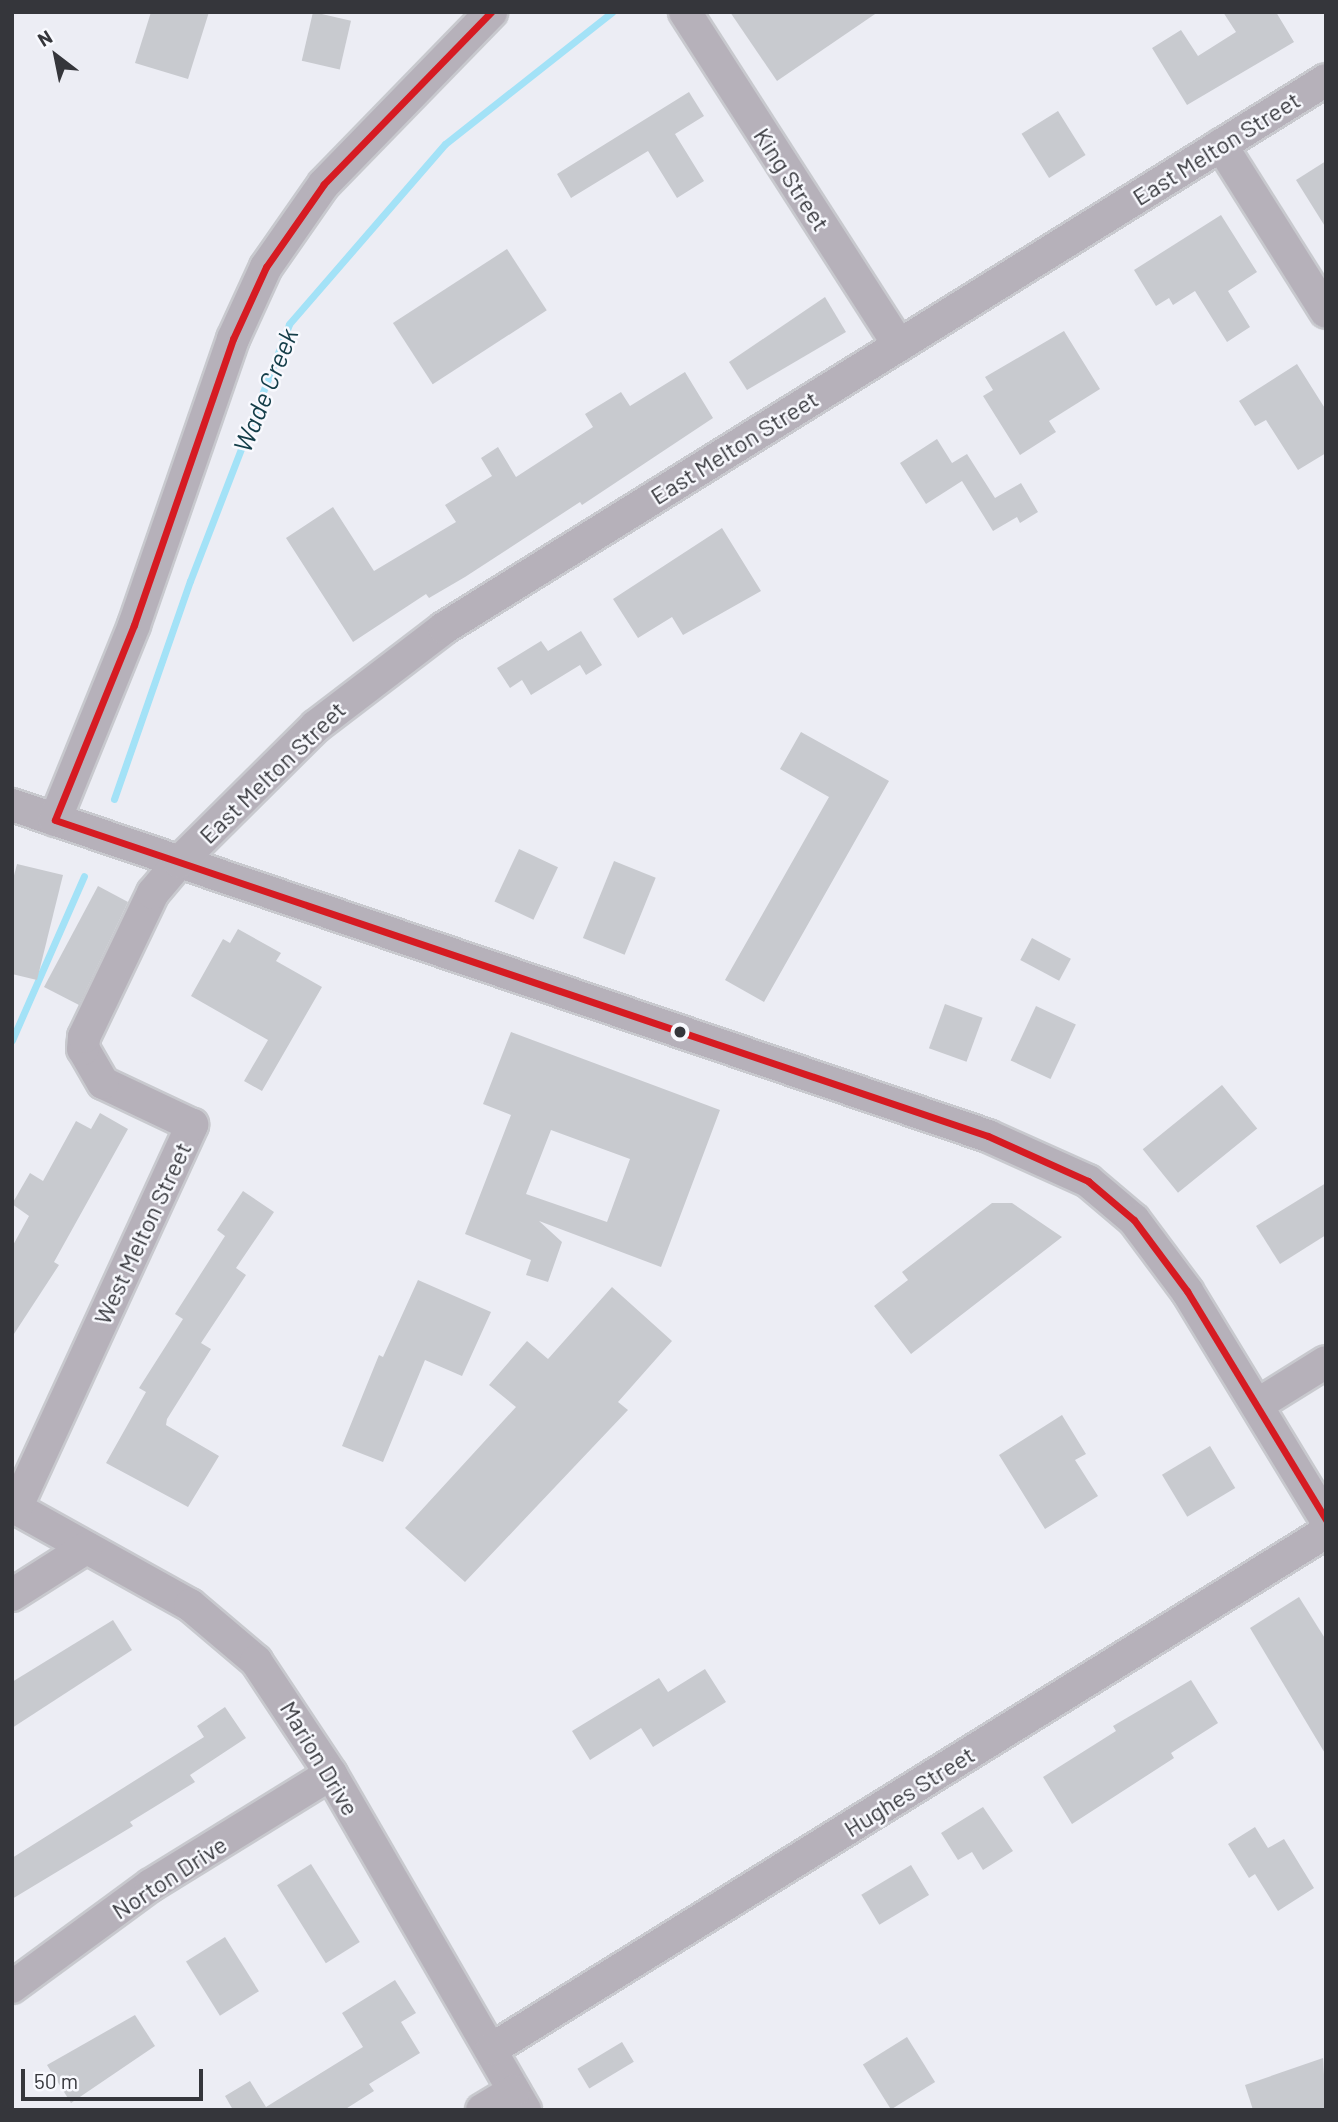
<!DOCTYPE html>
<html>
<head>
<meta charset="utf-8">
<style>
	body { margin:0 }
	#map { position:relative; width:1338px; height:2122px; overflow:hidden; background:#ecedf4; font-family:Barlow,sans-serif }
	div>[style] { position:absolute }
	.stream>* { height:7px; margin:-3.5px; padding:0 3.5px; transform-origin:3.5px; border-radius:3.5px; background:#a3e2f7 }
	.building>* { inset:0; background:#c8cacf; transform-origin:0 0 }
	.roads { filter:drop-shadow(2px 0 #c8c9ce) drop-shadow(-2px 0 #c8c9ce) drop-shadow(0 2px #c8c9ce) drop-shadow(0 -2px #c8c9ce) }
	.minor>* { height:32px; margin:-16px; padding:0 16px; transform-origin:16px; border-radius:16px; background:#b6b1ba }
	.bus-1>* { height:7px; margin:-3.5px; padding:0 3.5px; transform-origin:3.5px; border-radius:3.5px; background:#d61b22 }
	.dots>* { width:19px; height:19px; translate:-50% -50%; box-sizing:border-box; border:4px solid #f8f9fe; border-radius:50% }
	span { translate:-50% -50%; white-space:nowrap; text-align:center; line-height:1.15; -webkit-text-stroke:5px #f8f9fe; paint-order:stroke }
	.street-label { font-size:24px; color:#35363b }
	.water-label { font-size:26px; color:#133d48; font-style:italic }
	.frame { position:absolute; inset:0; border:14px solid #35363b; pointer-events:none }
	.north { position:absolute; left:21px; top:21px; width:70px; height:70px; -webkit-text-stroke:5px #f8f9fe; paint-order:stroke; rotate:328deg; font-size:19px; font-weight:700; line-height:28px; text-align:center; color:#35363b }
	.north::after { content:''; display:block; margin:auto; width:24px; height:32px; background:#35363b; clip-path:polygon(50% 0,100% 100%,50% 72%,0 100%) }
	.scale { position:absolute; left:21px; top:2069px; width:182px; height:32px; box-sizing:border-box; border:4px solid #35363b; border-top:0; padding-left:9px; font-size:21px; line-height:24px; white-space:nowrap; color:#35363b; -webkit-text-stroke:5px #f8f9fe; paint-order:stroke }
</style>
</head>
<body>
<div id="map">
	<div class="stream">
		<div style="left:114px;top:799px;width:231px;rotate:-70.8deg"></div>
		<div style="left:190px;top:581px;width:275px;rotate:-68.9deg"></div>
		<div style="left:289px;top:324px;width:238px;rotate:-49.1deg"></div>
		<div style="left:445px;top:144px;width:213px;rotate:-38.3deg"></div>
		<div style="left:12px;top:1040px;width:179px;rotate:-66.3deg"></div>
	</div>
	<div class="building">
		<div style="clip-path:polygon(151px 12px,209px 12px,188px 79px,135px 63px)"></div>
		<div style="left:313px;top:12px;width:39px;height:50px;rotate:13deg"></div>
		<div style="clip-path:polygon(730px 12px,878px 12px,777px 81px)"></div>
		<div style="clip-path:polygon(1223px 12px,1276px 12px,1294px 42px,1187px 105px,1152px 48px,1181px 30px,1198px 56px,1236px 32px)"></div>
		<div style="clip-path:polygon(689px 92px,704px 116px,675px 134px,704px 181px,677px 198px,648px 151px,571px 198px,557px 174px)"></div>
		<div style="left:1058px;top:111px;width:52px;height:43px;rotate:58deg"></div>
		<div style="clip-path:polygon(1326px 161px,1326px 228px,1296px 180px)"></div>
		<div style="clip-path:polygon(1221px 215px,1257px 272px,1228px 291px,1250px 327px,1227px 342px,1195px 291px,1173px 305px,1169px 298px,1156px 306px,1134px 270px)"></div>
		<div style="left:507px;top:249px;width:73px;height:136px;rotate:57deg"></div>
		<div style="clip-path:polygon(825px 297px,846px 332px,747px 390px,729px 362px)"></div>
		<div style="clip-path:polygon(1064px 331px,1100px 389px,1049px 421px,1056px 432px,1020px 455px,983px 396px,993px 390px,985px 377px)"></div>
		<div style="clip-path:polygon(1297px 364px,1326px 410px,1326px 453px,1298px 470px,1266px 420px,1255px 426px,1239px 401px)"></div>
		<div style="clip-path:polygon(685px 372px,713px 418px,582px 505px,580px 502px,465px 577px,429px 598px,426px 594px,353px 642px,286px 538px,333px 507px,374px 571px,456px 522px,445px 505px,492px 476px,481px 458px,498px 447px,516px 477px,593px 427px,585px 414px,621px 392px,630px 406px)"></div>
		<div style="clip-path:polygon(937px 439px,952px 463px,967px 454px,995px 498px,1021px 483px,1038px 512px,1020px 523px,1017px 517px,993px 531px,962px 481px,926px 504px,900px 463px)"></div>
		<div style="clip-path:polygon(722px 528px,761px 591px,683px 635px,672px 617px,638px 638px,613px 599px)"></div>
		<div style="clip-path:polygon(581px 631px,602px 665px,586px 675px,580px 665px,531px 695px,522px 680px,510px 688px,497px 668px,541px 641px,548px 651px)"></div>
		<div style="clip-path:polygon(801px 732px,889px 781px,764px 1002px,725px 980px,829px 797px,780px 769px)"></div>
		<div style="left:519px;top:849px;width:43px;height:58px;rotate:25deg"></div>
		<div style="left:614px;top:861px;width:45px;height:83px;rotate:22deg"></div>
		<div style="clip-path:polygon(17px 864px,63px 875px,37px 980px,12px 974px,12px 883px)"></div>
		<div style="clip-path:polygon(98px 886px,128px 902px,79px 1005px,44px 987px)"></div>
		<div style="clip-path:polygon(238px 929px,281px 953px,276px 961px,322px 987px,262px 1091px,244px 1081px,268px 1040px,191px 996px,223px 939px,230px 943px)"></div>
		<div style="left:1032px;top:938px;width:44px;height:25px;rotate:28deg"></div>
		<div style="left:945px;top:1004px;width:40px;height:47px;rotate:20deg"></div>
		<div style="left:1036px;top:1006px;width:44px;height:60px;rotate:25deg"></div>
		<div style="clip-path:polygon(evenodd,511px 1032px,720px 1110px,661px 1267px,539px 1221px,562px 1242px,548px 1282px,526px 1275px,531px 1260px,465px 1234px,511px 1115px,483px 1104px,511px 1032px,551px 1130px,630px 1159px,607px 1222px,526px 1194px,551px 1130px)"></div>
		<div style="left:1222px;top:1085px;width:56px;height:102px;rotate:51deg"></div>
		<div style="clip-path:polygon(100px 1113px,128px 1129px,54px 1262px,59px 1265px,12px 1337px,12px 1247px,29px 1216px,12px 1204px,30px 1173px,43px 1181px,76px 1121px,91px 1129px)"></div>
		<div style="clip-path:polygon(1326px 1183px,1326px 1235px,1280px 1264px,1256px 1226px)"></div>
		<div style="clip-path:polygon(243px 1191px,274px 1212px,236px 1268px,246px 1275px,201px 1343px,211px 1349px,167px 1419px,166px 1425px,219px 1456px,188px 1507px,106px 1463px,146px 1392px,139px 1388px,183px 1319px,175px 1314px,225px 1236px,217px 1230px)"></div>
		<div style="clip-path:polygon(992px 1203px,1012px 1203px,1062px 1237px,911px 1354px,874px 1306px,908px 1280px,902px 1272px)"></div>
		<div style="clip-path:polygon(418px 1280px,491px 1312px,462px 1376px,425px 1360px,383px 1462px,342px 1446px,379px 1355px,383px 1357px)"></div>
		<div style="clip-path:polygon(612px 1287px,672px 1341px,618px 1402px,628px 1410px,465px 1582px,405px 1528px,516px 1407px,489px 1385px,527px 1341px,548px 1359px)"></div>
		<div style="clip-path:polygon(1062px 1415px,1086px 1454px,1075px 1460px,1098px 1496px,1045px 1529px,999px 1455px)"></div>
		<div style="left:1210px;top:1446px;width:49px;height:56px;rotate:59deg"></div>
		<div style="clip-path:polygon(1299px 1597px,1326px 1640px,1326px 1755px,1250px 1628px)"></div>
		<div style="clip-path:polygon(113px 1620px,132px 1650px,12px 1728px,12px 1682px)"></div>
		<div style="clip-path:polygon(705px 1669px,726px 1702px,653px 1747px,641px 1728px,590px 1760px,572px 1731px,659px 1678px,668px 1692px)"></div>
		<div style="clip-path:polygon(1191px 1680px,1218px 1723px,1171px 1753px,1174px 1758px,1072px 1824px,1043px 1777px,1116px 1731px,1113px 1726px)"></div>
		<div style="clip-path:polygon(225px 1707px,246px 1738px,190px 1775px,195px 1782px,130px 1822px,133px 1826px,12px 1899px,12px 1858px,204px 1737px,197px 1726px)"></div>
		<div style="clip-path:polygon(983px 1807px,1013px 1851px,983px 1870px,972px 1852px,958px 1860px,941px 1833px)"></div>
		<div style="clip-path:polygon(1255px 1827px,1268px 1848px,1284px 1839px,1314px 1888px,1278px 1911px,1255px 1874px,1249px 1878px,1228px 1844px)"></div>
		<div style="left:311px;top:1864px;width:92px;height:40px;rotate:58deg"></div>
		<div style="left:911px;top:1865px;width:35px;height:58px;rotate:59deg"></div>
		<div style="left:225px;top:1937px;width:64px;height:46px;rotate:58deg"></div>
		<div style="clip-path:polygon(395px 1980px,416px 2013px,401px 2022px,420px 2053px,369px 2084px,374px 2091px,344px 2110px,233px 2110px,225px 2096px,250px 2081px,266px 2107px,363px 2047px,342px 2013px)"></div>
		<div style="clip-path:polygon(135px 2015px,155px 2046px,71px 2103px,47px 2065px)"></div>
		<div style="left:907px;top:2037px;width:53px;height:52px;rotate:58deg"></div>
		<div style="left:622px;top:2042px;width:23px;height:52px;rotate:59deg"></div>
		<div style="clip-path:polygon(1323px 2058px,1326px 2110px,1253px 2110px,1245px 2085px)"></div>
	</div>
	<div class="roads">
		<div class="minor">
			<div style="left:685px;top:12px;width:396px;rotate:57.3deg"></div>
			<div style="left:1221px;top:145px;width:197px;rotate:57.8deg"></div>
			<div style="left:12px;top:805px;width:1031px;rotate:18.73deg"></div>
			<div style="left:988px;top:1136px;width:110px;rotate:24.2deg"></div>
			<div style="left:1088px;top:1181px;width:60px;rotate:40.3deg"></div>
			<div style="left:1134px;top:1220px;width:89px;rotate:53.3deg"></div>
			<div style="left:1187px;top:1291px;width:268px;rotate:58.7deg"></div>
			<div style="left:55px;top:820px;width:210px;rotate:-67.9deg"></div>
			<div style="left:134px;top:625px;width:303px;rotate:-70.9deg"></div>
			<div style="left:233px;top:339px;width:79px;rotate:-65.4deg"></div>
			<div style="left:266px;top:267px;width:101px;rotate:-55.1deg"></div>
			<div style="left:324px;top:184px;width:240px;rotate:-45.8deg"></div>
			<div style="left:1257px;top:1405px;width:81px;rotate:-31.9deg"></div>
			<div style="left:12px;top:1506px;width:204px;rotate:29.1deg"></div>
			<div style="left:190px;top:1605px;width:87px;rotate:40.3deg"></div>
			<div style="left:256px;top:1661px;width:136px;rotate:56.4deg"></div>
			<div style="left:331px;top:1774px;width:388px;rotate:60deg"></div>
			<div style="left:16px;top:1508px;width:422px;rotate:-65.3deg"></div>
			<div style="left:192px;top:1125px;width:98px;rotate:-154.7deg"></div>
			<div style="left:103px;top:1083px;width:39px;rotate:-120deg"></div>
			<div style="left:83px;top:1049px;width:12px;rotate:-85deg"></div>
			<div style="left:84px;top:1037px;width:160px;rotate:-64.4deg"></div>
			<div style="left:153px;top:893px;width:40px;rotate:-50deg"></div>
			<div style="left:179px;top:862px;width:193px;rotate:-44.8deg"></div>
			<div style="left:316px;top:726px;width:161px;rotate:-37.4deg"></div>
			<div style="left:444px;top:628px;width:1038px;rotate:-31.85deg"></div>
			<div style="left:12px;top:1595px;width:88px;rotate:-32.4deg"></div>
			<div style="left:12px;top:1987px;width:172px;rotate:-36.3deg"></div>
			<div style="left:151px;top:1885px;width:211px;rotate:-31.7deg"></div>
			<div style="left:492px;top:2049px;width:981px;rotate:-31.79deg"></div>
			<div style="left:482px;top:2110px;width:37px;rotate:-31deg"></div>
		</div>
	</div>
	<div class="bus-1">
		<div style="left:491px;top:12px;width:240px;rotate:134.2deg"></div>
		<div style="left:324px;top:184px;width:101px;rotate:124.9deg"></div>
		<div style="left:266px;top:267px;width:79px;rotate:114.6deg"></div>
		<div style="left:233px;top:339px;width:303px;rotate:109.1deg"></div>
		<div style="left:134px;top:625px;width:210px;rotate:112.1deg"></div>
		<div style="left:55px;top:820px;width:985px;rotate:18.71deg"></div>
		<div style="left:988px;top:1136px;width:110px;rotate:24.2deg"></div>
		<div style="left:1088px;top:1181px;width:60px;rotate:40.3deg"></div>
		<div style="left:1134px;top:1220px;width:89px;rotate:53.3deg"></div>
		<div style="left:1187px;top:1291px;width:268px;rotate:58.7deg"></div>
	</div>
	<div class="dots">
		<div style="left:680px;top:1032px;background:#35363b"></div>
	</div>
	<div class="street-label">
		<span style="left:1216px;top:148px;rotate:-32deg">East Melton Street</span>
		<span style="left:792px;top:179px;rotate:57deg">King Street</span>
		<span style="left:734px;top:447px;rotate:-32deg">East Melton Street</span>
		<span style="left:272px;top:772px;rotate:-44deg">East Melton Street</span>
		<span style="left:142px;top:1233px;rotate:-65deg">West Melton Street</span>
		<span style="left:320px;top:1758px;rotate:59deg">Marion Drive</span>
		<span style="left:909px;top:1791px;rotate:-32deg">Hughes Street</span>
		<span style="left:169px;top:1877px;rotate:-33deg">Norton Drive</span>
	</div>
	<div class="water-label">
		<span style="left:265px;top:390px;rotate:-68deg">Wade Creek</span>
	</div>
	<div class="frame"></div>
	<div class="north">N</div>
	<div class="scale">50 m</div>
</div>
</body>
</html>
